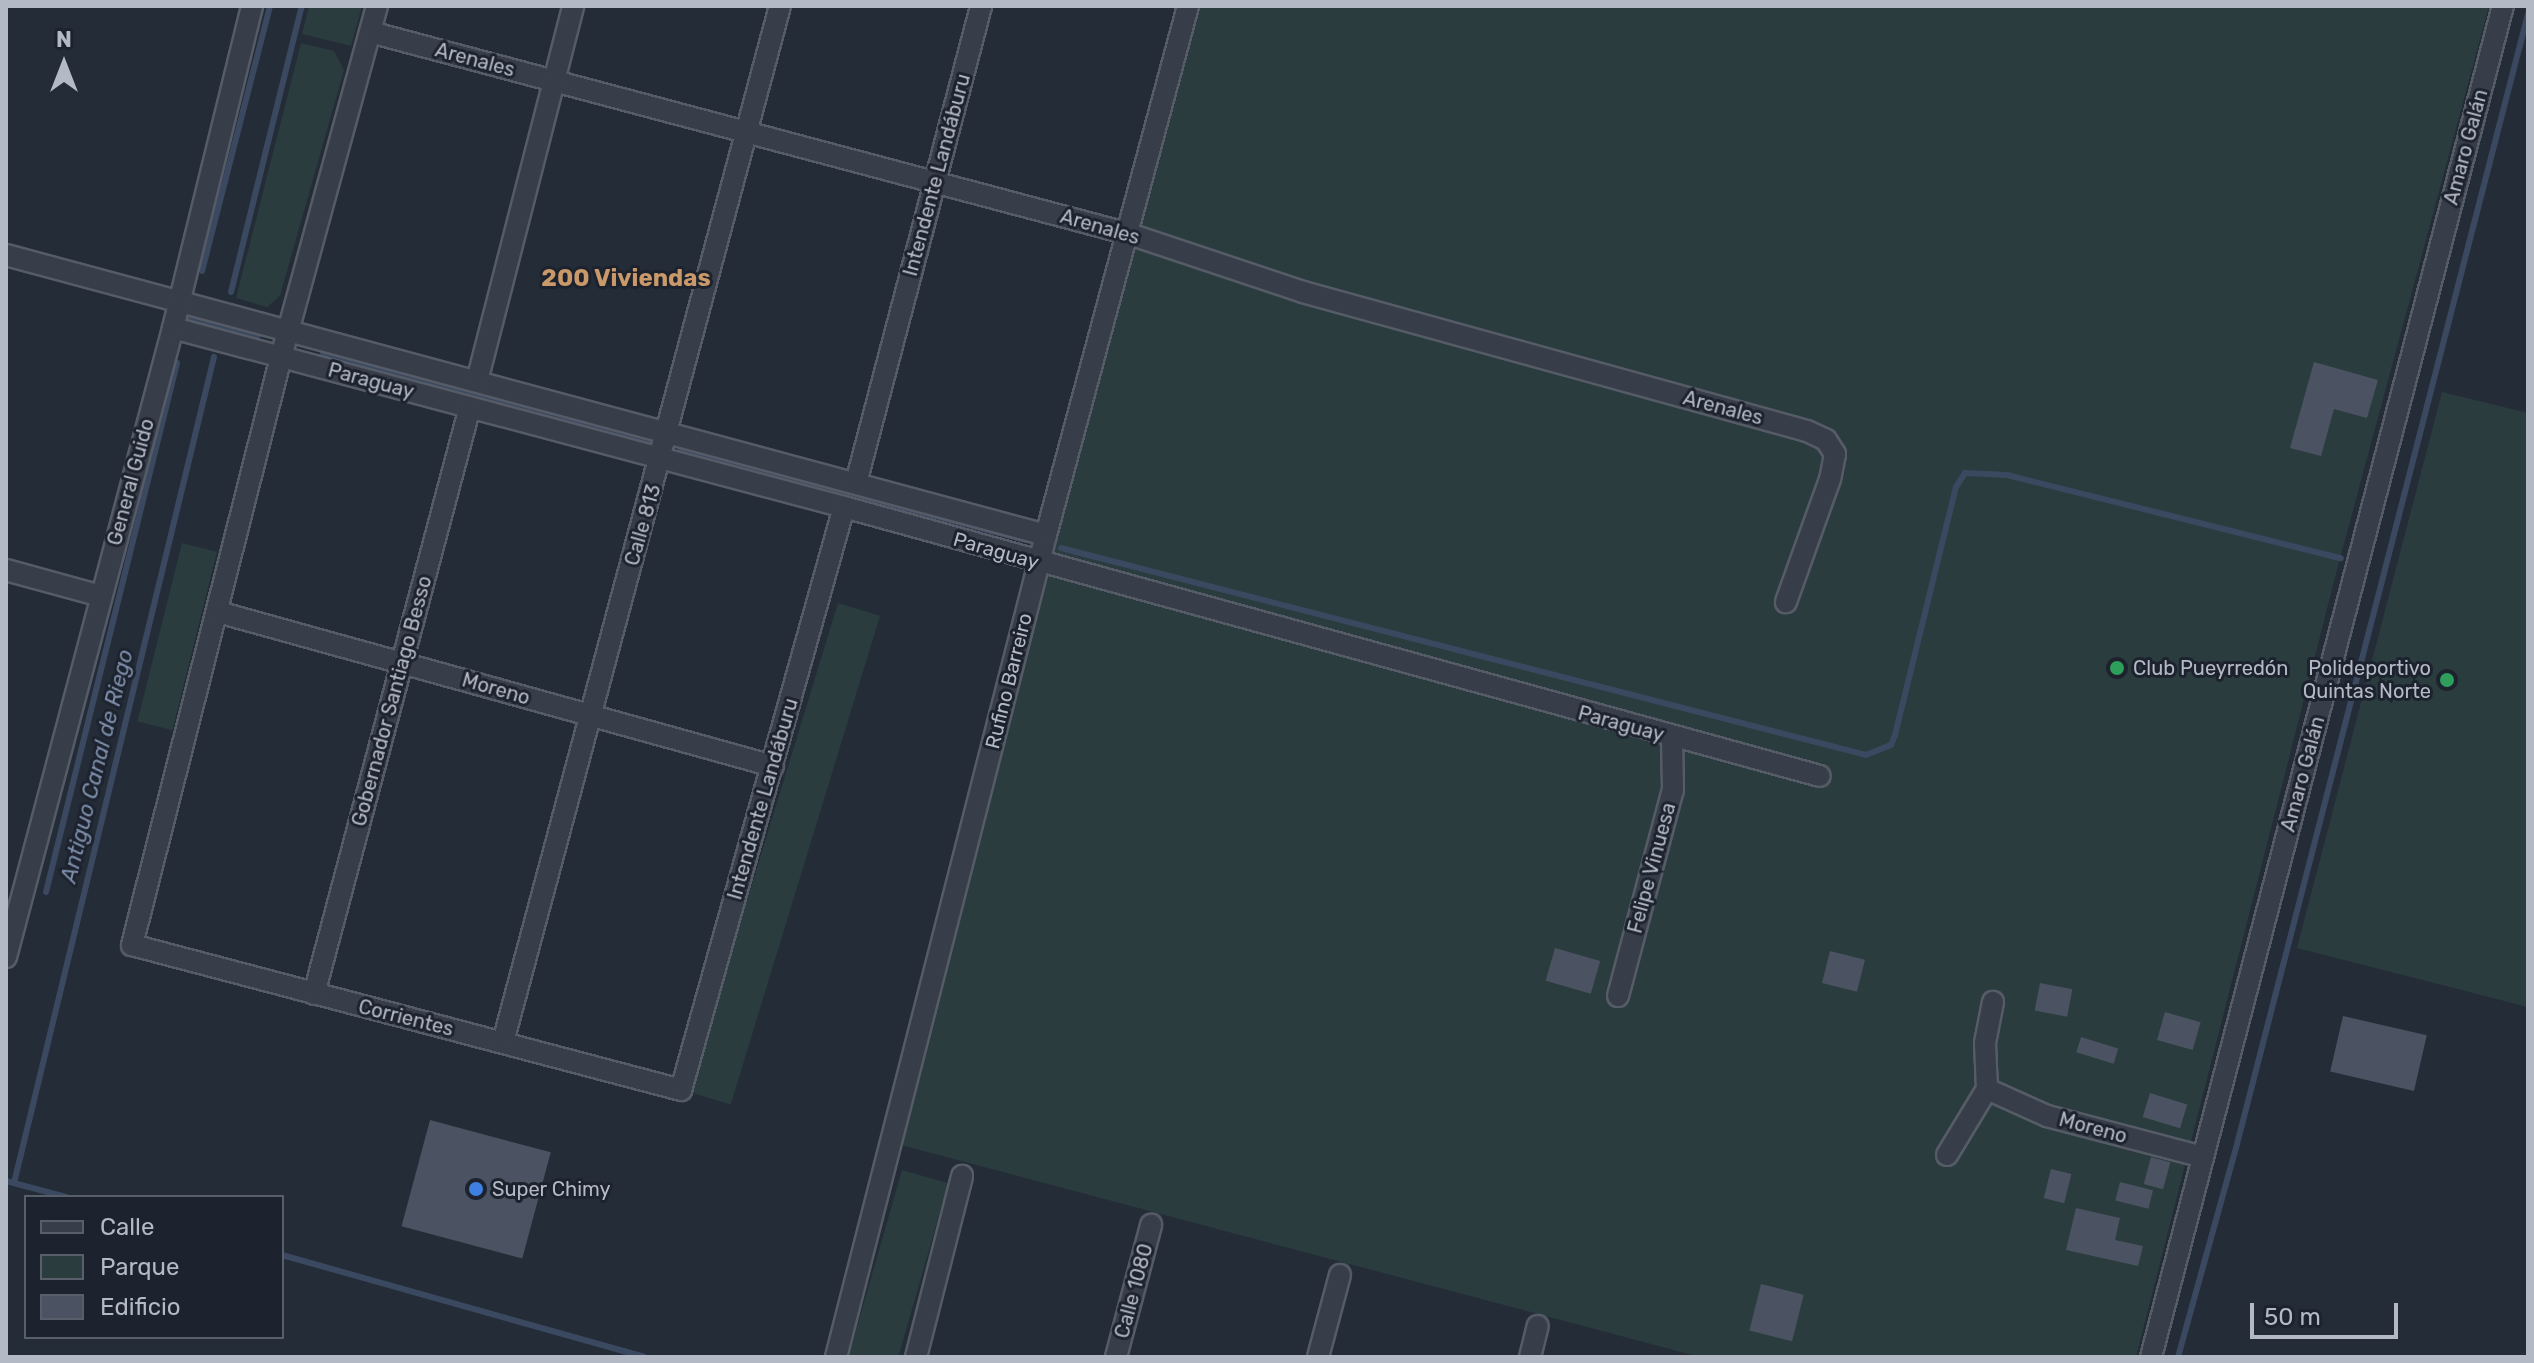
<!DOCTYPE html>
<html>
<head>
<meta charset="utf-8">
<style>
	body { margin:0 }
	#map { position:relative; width:2534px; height:1363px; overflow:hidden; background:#242c38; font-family:Rubik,sans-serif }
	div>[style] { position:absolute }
	.green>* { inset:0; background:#2a3c3e; transform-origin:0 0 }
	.stream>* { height:6px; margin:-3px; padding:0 3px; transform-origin:3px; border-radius:3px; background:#3b4960 }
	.building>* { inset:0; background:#4b5362; transform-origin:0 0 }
	.roads { filter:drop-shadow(2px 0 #565c67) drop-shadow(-2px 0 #565c67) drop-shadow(0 2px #565c67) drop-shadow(0 -2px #565c67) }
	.minor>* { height:20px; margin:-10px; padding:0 10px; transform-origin:10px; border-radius:10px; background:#383e49 }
	.dots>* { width:22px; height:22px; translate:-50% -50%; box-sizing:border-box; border:4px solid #1d232e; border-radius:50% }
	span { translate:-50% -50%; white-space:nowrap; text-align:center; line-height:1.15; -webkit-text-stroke:6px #1d232e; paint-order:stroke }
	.street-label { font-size:20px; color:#b3b9c5 }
	.poi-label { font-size:20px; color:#b3b9c5 }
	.left { translate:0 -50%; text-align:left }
	.right { translate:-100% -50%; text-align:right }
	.water-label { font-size:22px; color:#7d8eaa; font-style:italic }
	.quarter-label { font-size:24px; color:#c9996a; font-weight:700 }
	.frame { position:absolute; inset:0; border:8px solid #b3b9c5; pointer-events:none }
	.legend { position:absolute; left:24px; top:1195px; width:260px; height:144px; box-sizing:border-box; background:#1d232e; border:2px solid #595f6a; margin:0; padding:10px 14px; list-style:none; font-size:24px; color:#b3b9c5 }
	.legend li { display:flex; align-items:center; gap:16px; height:40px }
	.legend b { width:40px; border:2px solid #595f6a }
	.north { position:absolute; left:24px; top:24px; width:80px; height:80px; -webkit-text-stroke:6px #1d232e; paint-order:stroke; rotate:0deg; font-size:22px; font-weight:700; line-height:32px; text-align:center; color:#b3b9c5 }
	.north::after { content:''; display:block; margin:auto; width:28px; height:36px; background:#b3b9c5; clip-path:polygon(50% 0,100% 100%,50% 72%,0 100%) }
	.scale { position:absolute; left:2250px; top:1303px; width:148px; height:36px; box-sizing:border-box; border:4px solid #b3b9c5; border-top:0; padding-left:10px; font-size:24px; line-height:28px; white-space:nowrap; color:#b3b9c5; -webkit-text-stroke:6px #1d232e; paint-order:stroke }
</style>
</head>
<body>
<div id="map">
	<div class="green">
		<div style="clip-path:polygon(309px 6px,362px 6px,351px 46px,302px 34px)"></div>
		<div style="clip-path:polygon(1201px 6px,2489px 6px,2338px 566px,2136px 1357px,1700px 1357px,901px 1145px,1050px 567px)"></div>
		<div style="clip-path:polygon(301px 43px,334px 51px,344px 70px,280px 296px,267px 307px,236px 298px)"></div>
		<div style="clip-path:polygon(2442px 392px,2528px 413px,2528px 1007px,2297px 948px)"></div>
		<div style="left:182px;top:543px;width:36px;height:184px;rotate:14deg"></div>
		<div style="left:838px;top:603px;width:44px;height:511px;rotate:17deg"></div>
		<div style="left:902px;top:1170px;width:48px;height:194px;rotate:16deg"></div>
	</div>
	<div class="stream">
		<div style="left:202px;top:271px;width:274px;rotate:-75.6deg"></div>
		<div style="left:231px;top:292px;width:295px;rotate:-76.1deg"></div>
		<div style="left:190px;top:317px;width:70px;rotate:15.8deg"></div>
		<div style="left:323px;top:354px;width:338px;rotate:14.7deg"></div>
		<div style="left:681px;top:449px;width:357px;rotate:14.8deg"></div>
		<div style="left:1061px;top:548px;width:831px;rotate:14.42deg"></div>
		<div style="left:1866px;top:755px;width:27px;rotate:-22deg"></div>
		<div style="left:1891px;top:745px;width:11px;rotate:-68deg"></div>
		<div style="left:1895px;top:735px;width:255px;rotate:-76.2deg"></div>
		<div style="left:1956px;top:487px;width:17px;rotate:-57deg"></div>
		<div style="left:1965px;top:473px;width:42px;rotate:2.7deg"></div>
		<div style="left:2007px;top:475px;width:344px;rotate:14deg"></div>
		<div style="left:46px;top:892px;width:545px;rotate:-76.09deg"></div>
		<div style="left:6px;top:1181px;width:62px;rotate:14.9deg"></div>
		<div style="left:14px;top:1183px;width:850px;rotate:-76.39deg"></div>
		<div style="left:282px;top:1255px;width:376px;rotate:15.7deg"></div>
		<div style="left:2178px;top:1357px;width:221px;rotate:-74.5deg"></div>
		<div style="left:2237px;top:1144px;width:1167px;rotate:-75.56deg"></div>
	</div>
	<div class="building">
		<div style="clip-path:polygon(2314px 362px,2378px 380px,2367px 418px,2334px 409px,2321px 456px,2290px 448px)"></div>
		<div style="left:1555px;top:948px;width:47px;height:34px;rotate:16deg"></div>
		<div style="left:1830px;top:951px;width:36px;height:33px;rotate:14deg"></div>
		<div style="left:2040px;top:983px;width:33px;height:28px;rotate:11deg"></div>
		<div style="left:2165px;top:1012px;width:37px;height:29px;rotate:16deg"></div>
		<div style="left:2343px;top:1016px;width:86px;height:57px;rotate:13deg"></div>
		<div style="left:2081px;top:1037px;width:39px;height:16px;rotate:17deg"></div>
		<div style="left:2150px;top:1093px;width:39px;height:25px;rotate:17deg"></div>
		<div style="left:430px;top:1120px;width:125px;height:110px;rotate:15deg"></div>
		<div style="left:2151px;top:1157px;width:20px;height:28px;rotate:15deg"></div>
		<div style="left:2051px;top:1169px;width:21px;height:30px;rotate:14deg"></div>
		<div style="left:2120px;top:1182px;width:34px;height:19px;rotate:14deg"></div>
		<div style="clip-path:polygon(2076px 1208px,2120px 1218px,2115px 1240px,2143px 1246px,2138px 1266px,2066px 1250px)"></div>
		<div style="left:1761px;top:1284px;width:44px;height:48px;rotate:14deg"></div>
	</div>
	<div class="roads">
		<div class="minor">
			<div style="left:377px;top:6px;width:364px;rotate:105.3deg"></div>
			<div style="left:281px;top:357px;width:607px;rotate:104.22deg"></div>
			<div style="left:132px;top:945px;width:568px;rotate:14.79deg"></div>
			<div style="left:681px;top:1090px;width:605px;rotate:-74.38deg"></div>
			<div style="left:370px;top:32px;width:785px;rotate:14.9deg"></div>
			<div style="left:1129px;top:234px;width:183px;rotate:18.4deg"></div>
			<div style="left:1303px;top:292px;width:523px;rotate:15.42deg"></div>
			<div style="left:1807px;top:431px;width:21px;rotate:25deg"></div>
			<div style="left:1826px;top:440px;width:17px;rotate:57deg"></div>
			<div style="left:1835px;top:454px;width:25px;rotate:101deg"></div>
			<div style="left:1830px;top:479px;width:131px;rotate:109.7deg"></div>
			<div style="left:6px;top:255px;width:1077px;rotate:15.07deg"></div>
			<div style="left:173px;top:328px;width:694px;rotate:14.94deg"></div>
			<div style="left:844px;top:507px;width:1012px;rotate:15.41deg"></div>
			<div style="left:477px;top:381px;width:387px;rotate:-75.6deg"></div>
			<div style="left:856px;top:483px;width:493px;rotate:-75.3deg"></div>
			<div style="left:6px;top:570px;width:98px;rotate:15.3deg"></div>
			<div style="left:218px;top:612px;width:576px;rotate:15.51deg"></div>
			<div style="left:6px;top:957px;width:651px;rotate:-75.13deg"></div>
			<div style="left:173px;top:328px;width:332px;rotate:-76.2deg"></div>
			<div style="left:314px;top:994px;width:607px;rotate:-75.12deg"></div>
			<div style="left:1618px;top:996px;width:213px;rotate:-75.1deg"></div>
			<div style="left:1673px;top:790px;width:52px;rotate:-91.1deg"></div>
			<div style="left:503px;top:1042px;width:1072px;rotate:-75.03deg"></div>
			<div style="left:1987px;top:1089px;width:66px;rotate:24.2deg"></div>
			<div style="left:2047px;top:1116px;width:161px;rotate:14.7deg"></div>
			<div style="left:1947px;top:1155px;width:77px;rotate:-58.8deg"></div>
			<div style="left:1987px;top:1089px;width:46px;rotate:-92.5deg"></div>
			<div style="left:1985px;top:1043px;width:42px;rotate:-79deg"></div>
			<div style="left:836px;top:1357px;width:848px;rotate:-75.67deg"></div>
			<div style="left:1046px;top:535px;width:548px;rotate:-74.97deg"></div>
			<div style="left:916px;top:1357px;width:187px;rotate:-75.7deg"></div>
			<div style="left:1116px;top:1357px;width:137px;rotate:-75.1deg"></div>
			<div style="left:1318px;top:1357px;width:85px;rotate:-75deg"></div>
			<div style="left:1530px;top:1357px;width:32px;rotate:-76deg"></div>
			<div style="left:2151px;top:1357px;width:1396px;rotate:-75.4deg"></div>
		</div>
	</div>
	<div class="dots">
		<div style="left:2117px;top:668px;background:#2e9e5b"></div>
		<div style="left:2447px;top:680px;background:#2e9e5b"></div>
		<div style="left:476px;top:1189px;background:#3f7fe0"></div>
	</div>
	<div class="street-label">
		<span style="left:475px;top:60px;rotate:15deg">Arenales</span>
		<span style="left:2466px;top:147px;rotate:-75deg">Amaro Galán</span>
		<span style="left:937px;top:175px;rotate:-75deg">Intendente Landáburu</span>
		<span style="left:1100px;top:227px;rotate:16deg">Arenales</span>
		<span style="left:371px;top:381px;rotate:15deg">Paraguay</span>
		<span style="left:1723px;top:408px;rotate:15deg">Arenales</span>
		<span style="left:131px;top:482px;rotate:-75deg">General Guido</span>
		<span style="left:643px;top:525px;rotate:-74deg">Calle 813</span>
		<span style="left:996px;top:551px;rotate:16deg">Paraguay</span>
		<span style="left:1009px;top:681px;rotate:-76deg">Rufino Barreiro</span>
		<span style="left:496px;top:689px;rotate:16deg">Moreno</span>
		<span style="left:392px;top:701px;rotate:-75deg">Gobernador Santiago Besso</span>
		<span style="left:1621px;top:724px;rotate:15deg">Paraguay</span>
		<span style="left:2303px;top:774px;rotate:-75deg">Amaro Galán</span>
		<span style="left:763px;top:799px;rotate:-74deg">Intendente Landáburu</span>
		<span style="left:1652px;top:868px;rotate:-75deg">Felipe Vinuesa</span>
		<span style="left:406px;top:1018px;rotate:14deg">Corrientes</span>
		<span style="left:2093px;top:1128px;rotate:15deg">Moreno</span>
		<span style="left:1134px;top:1291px;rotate:-75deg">Calle 1080</span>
	</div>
	<div class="poi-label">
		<span class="left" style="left:2133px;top:668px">Club Pueyrredón</span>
		<span class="right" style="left:2431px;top:680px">Polideportivo<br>Quintas Norte</span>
		<span class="left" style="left:492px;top:1189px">Super Chimy</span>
	</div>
	<div class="water-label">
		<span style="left:97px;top:766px;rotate:-76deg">Antiguo Canal de Riego</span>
	</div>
	<div class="quarter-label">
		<span style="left:626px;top:279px">200 Viviendas</span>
	</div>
	<div class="frame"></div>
	<ul class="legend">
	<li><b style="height:10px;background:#383e49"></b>Calle</li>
	<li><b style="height:22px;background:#2a3c3e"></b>Parque</li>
	<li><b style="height:22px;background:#4b5362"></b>Edificio</li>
	</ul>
	<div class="north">N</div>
	<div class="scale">50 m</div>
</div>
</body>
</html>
